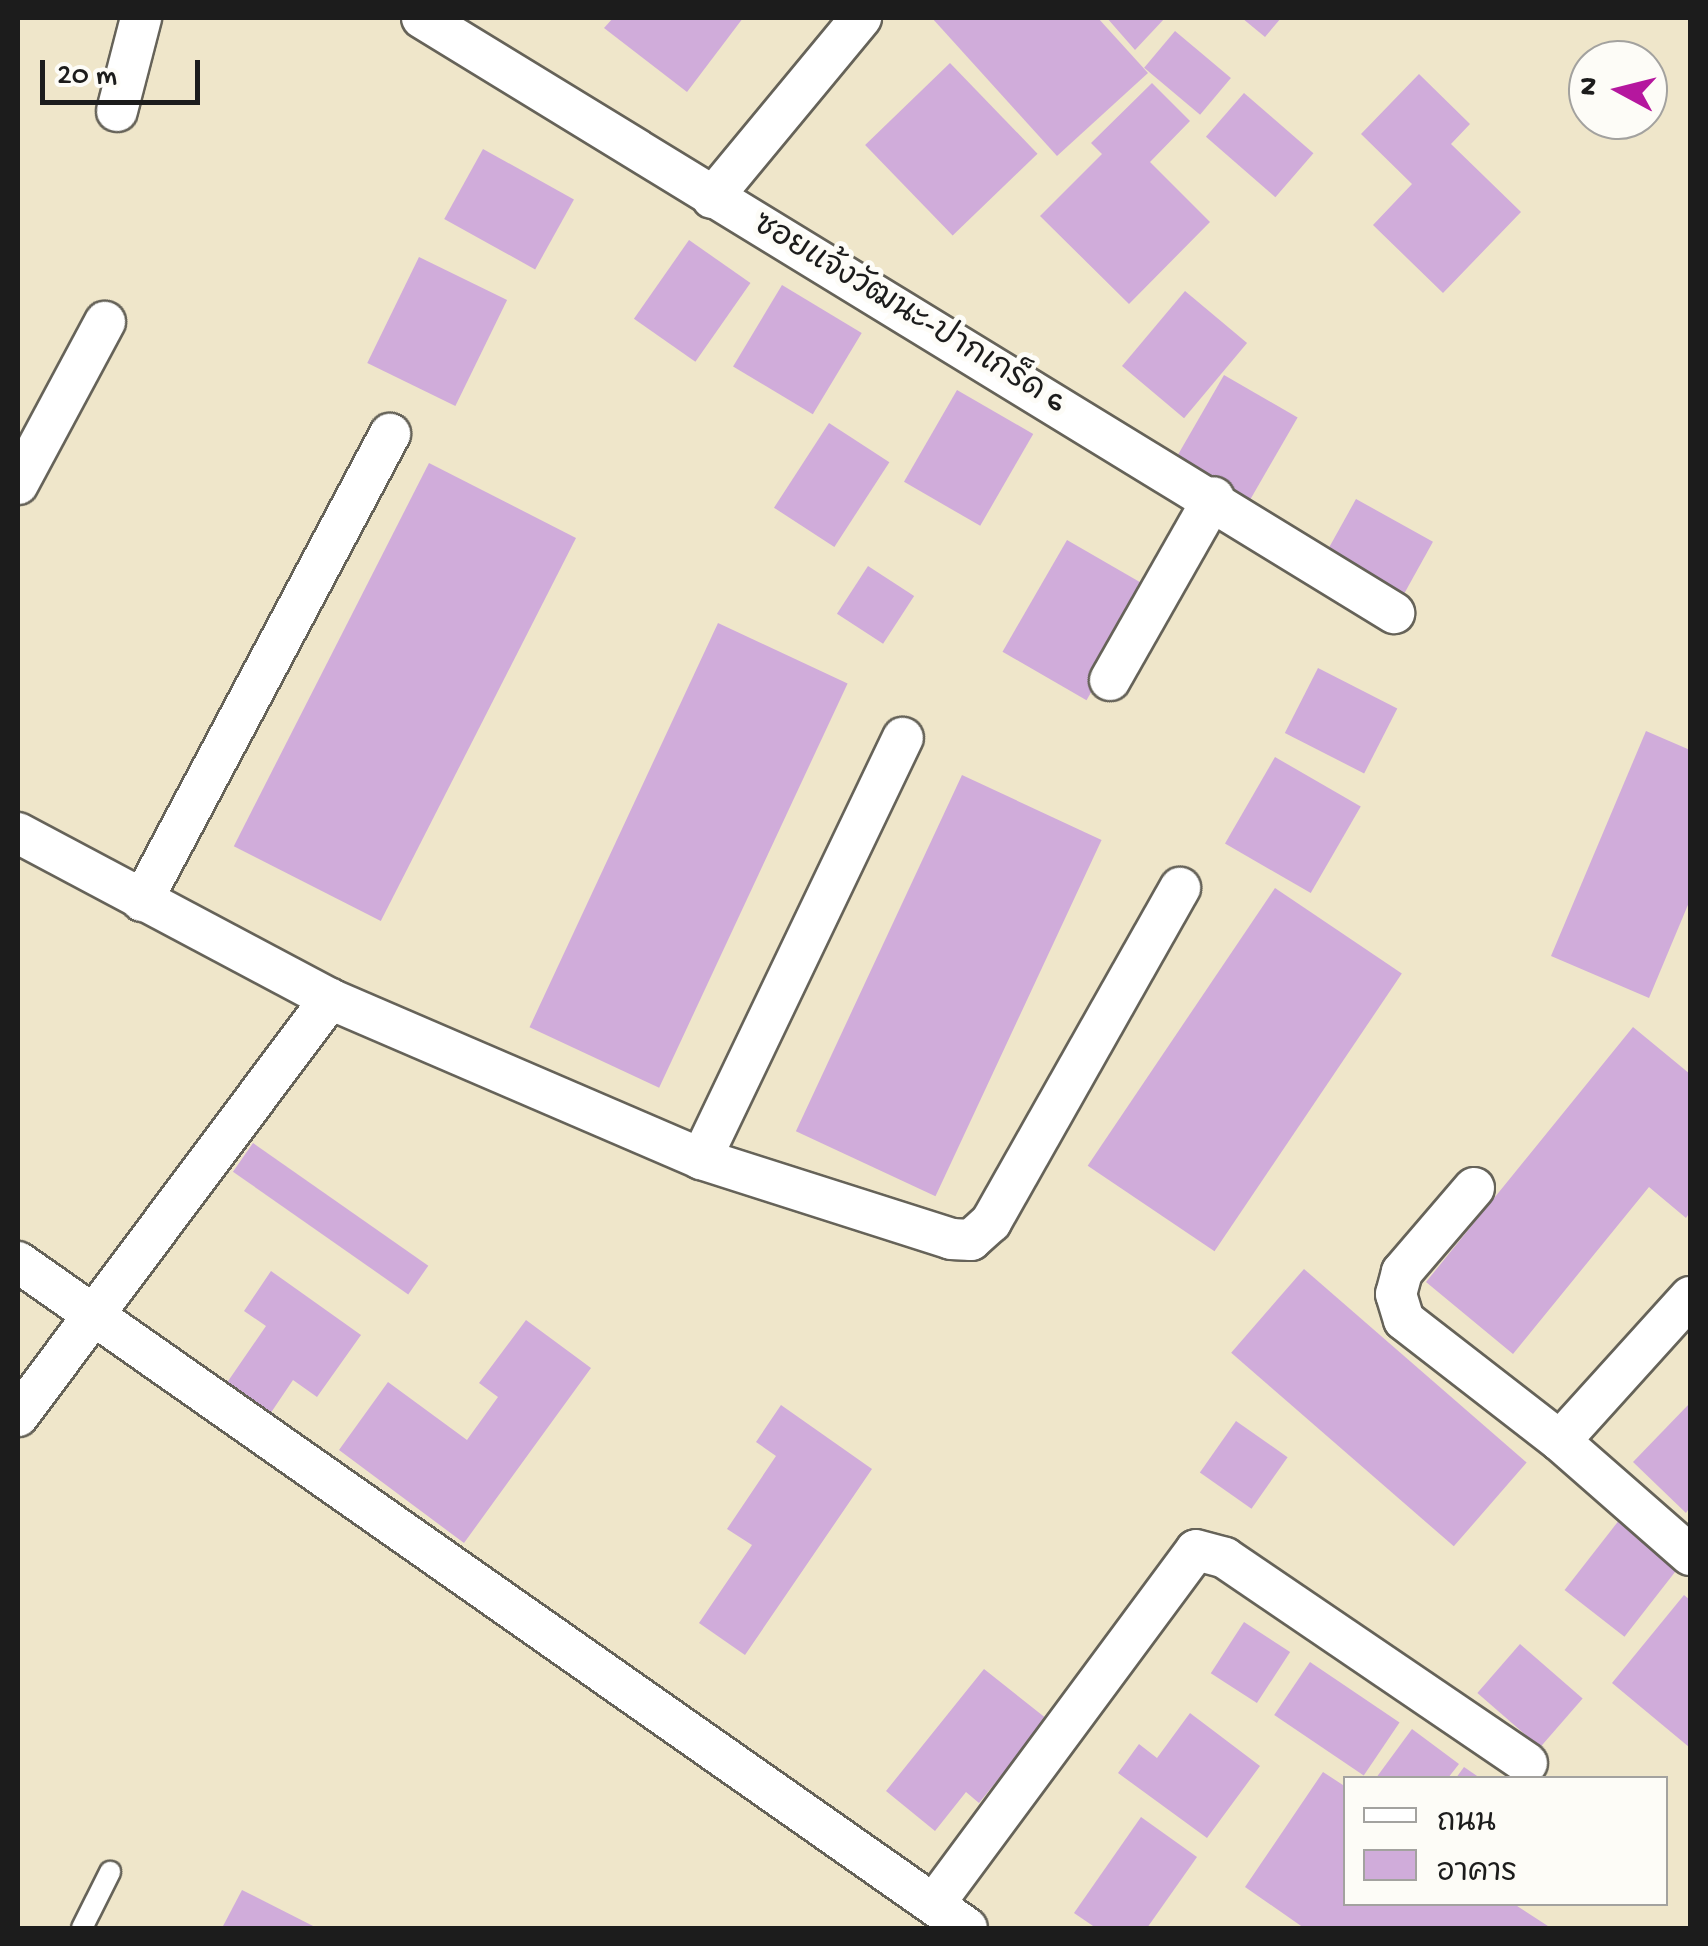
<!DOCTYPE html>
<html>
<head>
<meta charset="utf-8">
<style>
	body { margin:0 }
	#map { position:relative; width:1708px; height:1946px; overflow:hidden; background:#efe6ca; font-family:"Gochi Hand","Playpen Sans Thai",sans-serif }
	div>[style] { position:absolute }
	.building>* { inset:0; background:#d0acda; transform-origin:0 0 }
	.roads { filter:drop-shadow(2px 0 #666359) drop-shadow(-2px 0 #666359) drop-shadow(0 2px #666359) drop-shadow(0 -2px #666359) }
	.service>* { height:20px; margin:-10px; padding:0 10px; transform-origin:10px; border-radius:10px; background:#fff }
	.minor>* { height:40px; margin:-20px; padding:0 20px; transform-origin:20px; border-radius:20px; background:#fff }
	span { translate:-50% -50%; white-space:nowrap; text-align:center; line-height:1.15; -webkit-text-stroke:10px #fdfcf7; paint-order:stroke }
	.street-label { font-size:32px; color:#1c1c1c }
	.frame { position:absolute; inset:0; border:20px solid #1c1c1c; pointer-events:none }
	.legend { position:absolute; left:1343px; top:1776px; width:325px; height:130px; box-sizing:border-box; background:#fdfcf7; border:2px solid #a3a29f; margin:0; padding:12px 18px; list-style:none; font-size:30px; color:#1c1c1c }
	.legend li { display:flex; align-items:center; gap:20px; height:50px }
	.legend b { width:50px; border:2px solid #a3a29f }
	.north { position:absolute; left:1568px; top:40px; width:100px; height:100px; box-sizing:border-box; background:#fdfcf7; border:2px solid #a3a29f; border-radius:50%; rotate:277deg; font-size:28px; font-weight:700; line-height:40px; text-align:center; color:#1c1c1c }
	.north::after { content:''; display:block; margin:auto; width:35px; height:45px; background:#b5179e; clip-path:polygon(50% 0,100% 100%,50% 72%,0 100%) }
	.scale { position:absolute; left:40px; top:60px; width:160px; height:45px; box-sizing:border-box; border:5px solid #1c1c1c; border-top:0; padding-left:12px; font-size:30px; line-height:35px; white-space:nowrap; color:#1c1c1c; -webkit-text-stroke:8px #fdfcf7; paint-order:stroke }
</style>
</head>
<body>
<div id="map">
	<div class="building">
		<div style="clip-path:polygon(613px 18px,743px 18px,687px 92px,604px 28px)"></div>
		<div style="clip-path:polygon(932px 18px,1098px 18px,1148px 73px,1057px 156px)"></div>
		<div style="clip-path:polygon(1107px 18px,1165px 18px,1135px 50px)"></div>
		<div style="clip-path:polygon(1242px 18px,1281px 18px,1265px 37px)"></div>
		<div style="left:1175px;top:31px;width:73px;height:48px;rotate:40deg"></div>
		<div style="left:950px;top:63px;width:126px;height:118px;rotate:46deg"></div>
		<div style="clip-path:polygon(1419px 74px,1470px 124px,1451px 144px,1521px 212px,1443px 293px,1373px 225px,1412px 184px,1361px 134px)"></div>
		<div style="clip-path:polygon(1152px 83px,1190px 121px,1150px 162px,1210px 222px,1129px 304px,1040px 216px,1102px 154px,1091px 143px)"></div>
		<div style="left:1244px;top:93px;width:92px;height:58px;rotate:41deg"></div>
		<div style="left:483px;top:149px;width:104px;height:80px;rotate:29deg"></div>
		<div style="left:689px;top:240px;width:75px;height:96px;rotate:35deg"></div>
		<div style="left:419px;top:257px;width:98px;height:118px;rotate:26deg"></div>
		<div style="left:782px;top:285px;width:93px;height:95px;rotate:31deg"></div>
		<div style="left:1185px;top:291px;width:81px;height:98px;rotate:40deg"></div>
		<div style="left:1224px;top:375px;width:85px;height:95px;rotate:30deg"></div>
		<div style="left:957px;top:390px;width:88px;height:106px;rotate:30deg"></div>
		<div style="left:829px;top:423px;width:72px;height:101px;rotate:33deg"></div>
		<div style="left:429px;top:463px;width:165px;height:430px;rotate:27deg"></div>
		<div style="left:1356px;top:499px;width:88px;height:71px;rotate:29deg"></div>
		<div style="left:1067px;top:540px;width:97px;height:129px;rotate:30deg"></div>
		<div style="left:868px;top:566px;width:55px;height:57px;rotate:33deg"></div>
		<div style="left:718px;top:623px;width:143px;height:446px;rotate:25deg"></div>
		<div style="left:1318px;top:668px;width:89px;height:73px;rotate:27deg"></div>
		<div style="clip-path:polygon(1646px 731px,1690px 750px,1690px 900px,1649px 998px,1551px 956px)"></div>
		<div style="left:1275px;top:757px;width:99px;height:100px;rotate:30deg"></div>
		<div style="left:962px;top:775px;width:154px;height:393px;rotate:25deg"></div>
		<div style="left:1275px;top:888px;width:153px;height:335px;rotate:34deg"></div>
		<div style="clip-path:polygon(1633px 1027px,1690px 1074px,1690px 1212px,1686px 1218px,1649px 1187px,1513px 1354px,1426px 1282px)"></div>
		<div style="left:253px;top:1143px;width:214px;height:35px;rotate:35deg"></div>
		<div style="left:1304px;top:1269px;width:295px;height:111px;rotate:41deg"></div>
		<div style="clip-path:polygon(271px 1271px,361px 1335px,317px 1397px,293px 1380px,268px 1417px,224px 1387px,266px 1326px,244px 1311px)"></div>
		<div style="clip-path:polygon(526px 1320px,591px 1368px,464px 1543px,339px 1450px,388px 1382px,467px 1440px,498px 1397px,479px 1383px)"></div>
		<div style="clip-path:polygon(1690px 1403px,1690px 1507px,1686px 1513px,1633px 1462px)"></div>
		<div style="clip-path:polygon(781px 1405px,872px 1469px,745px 1655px,699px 1623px,752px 1545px,727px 1529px,776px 1456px,756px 1442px)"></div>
		<div style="left:1236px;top:1421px;width:63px;height:63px;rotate:35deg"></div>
		<div style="left:1620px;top:1519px;width:76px;height:90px;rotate:38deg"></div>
		<div style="clip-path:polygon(1684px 1595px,1690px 1600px,1689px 1747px,1612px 1683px)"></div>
		<div style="left:1244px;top:1622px;width:55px;height:61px;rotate:33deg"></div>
		<div style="left:1520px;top:1644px;width:83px;height:65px;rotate:41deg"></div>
		<div style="left:1310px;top:1662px;width:108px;height:64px;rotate:34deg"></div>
		<div style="clip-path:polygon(984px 1669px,1047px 1719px,979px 1803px,966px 1792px,935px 1831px,886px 1791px)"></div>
		<div style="clip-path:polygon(1190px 1713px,1260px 1766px,1207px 1838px,1118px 1773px,1139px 1744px,1157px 1758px)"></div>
		<div style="clip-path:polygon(1412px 1729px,1459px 1764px,1448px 1778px,1376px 1778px)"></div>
		<div style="clip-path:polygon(1464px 1767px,1480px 1778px,1456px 1778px)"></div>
		<div style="clip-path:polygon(1323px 1772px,1346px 1787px,1346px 1904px,1514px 1904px,1551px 1928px,1304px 1928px,1245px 1887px)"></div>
		<div style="clip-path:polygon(1141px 1817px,1197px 1857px,1147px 1928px,1096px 1928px,1074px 1913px)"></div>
		<div style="clip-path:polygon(242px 1890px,317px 1928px,222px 1928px)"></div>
	</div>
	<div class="roads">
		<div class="service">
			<div style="left:82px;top:1928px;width:63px;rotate:-63.4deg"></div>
		</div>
		<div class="minor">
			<div style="left:422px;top:18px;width:1140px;rotate:31.47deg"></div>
			<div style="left:117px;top:111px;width:96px;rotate:-75.5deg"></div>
			<div style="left:712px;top:198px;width:234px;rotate:-50.4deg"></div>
			<div style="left:18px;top:484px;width:184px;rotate:-61.8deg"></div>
			<div style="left:1110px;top:680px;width:210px;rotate:-60.4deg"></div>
			<div style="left:18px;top:833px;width:353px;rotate:28deg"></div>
			<div style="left:330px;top:999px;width:404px;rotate:23.3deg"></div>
			<div style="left:701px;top:1159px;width:262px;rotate:17.7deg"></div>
			<div style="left:951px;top:1239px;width:20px;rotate:3deg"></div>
			<div style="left:971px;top:1240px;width:27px;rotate:-42deg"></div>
			<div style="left:991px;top:1222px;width:384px;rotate:-60.5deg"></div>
			<div style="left:142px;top:901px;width:529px;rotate:-62.03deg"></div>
			<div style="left:701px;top:1159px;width:467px;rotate:-64.4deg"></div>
			<div style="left:1474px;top:1188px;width:111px;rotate:130.6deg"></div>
			<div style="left:1402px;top:1272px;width:23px;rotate:105deg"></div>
			<div style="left:1396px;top:1294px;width:27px;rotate:73deg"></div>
			<div style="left:1404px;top:1320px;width:197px;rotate:37.8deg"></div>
			<div style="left:1560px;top:1441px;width:173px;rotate:41.2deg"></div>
			<div style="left:18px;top:1262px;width:1159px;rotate:35.06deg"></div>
			<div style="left:18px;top:1416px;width:521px;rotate:-53.2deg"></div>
			<div style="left:1560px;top:1441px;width:194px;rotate:-47.9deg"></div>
			<div style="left:934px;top:1904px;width:440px;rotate:-53.5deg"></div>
			<div style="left:1196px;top:1550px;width:30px;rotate:15deg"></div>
			<div style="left:1225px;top:1558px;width:365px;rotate:34.2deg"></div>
		</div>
	</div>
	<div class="street-label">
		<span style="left:908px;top:315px;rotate:31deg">ซอยแจ้งวัฒนะ-ปากเกร็ด 6</span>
	</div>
	<div class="frame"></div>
	<ul class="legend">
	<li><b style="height:12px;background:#fff"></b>ถนน</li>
	<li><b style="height:28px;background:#d0acda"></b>อาคาร</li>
	</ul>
	<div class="north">N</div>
	<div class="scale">20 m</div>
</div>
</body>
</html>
